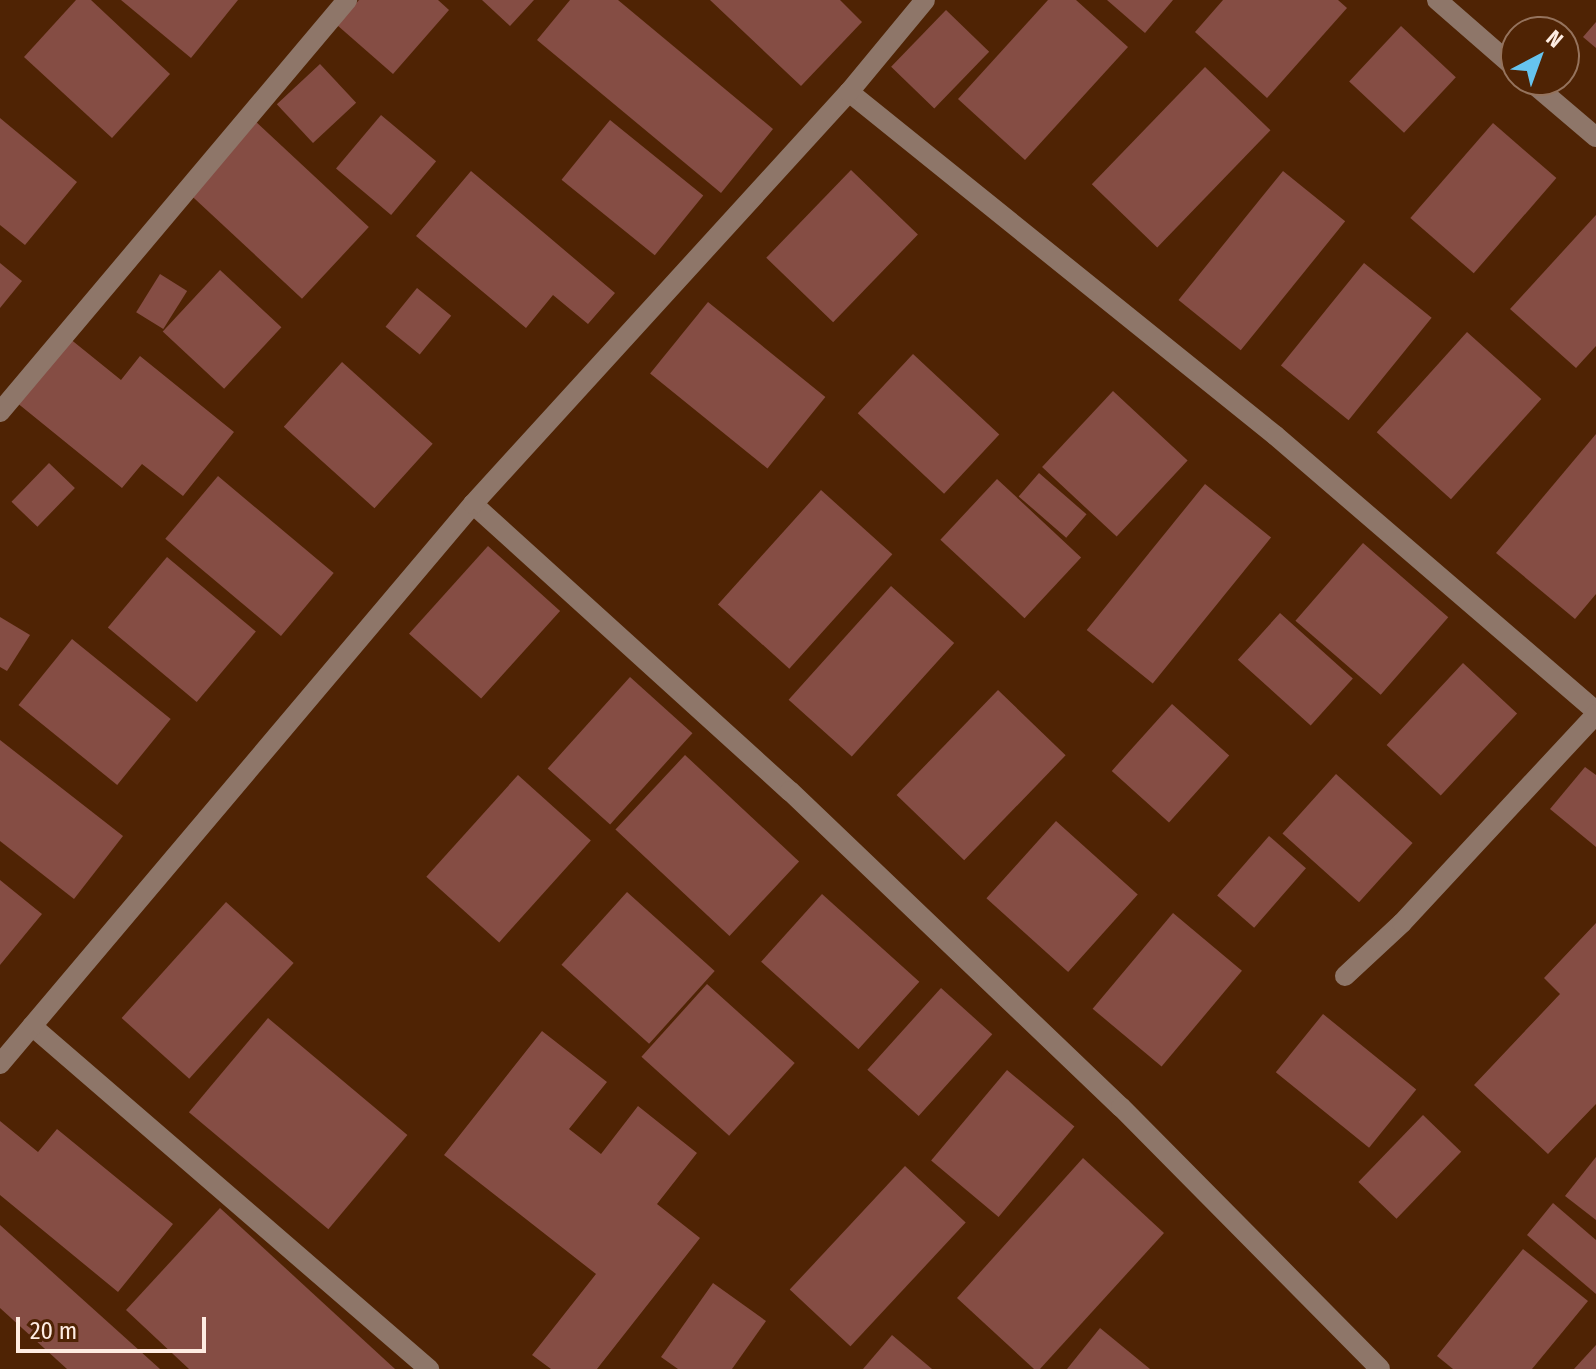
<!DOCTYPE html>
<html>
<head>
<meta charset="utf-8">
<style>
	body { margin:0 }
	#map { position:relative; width:1596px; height:1369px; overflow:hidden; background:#4f2304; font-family:"Fira Sans Condensed",sans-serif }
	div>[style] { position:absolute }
	.building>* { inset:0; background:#854d44; transform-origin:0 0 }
	.minor>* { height:20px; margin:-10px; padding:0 10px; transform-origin:10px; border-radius:10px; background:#8e7669 }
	span { translate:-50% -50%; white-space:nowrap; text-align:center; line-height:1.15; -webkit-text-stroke:7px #4f2304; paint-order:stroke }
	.north { position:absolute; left:1500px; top:16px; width:80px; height:80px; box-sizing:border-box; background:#4f2304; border:2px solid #95735d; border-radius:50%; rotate:41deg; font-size:22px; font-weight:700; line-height:32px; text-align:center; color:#feece2 }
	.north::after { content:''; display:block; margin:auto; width:28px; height:36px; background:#66c4ef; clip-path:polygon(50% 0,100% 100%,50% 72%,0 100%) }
	.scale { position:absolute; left:16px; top:1317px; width:190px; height:36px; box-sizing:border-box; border:4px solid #feece2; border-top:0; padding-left:10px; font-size:24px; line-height:28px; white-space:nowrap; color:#feece2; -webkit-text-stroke:6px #4f2304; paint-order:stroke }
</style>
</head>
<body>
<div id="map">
	<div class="building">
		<div style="clip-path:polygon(76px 0,91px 0,170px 74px,112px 138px,24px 57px)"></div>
		<div style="clip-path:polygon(121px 0,238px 0,191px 58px)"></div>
		<div style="clip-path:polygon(359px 0,438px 0,449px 10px,393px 74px,337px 25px)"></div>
		<div style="clip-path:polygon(482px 0,534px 0,510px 26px)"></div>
		<div style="clip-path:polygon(570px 0,618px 0,773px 129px,721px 193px,537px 40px)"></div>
		<div style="clip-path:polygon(710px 0,840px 0,862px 22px,801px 86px)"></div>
		<div style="clip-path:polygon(1048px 0,1076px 0,1128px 47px,1025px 160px,958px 99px)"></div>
		<div style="clip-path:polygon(1107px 0,1173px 0,1145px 33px)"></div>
		<div style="clip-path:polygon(1223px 0,1338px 0,1347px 8px,1267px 98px,1195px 32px)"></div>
		<div style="left:946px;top:10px;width:60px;height:79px;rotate:44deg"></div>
		<div style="clip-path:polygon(1596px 22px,1596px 48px,1583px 37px)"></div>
		<div style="left:1401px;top:26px;width:75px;height:76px;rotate:43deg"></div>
		<div style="left:320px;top:64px;width:53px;height:59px;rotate:47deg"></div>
		<div style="left:1205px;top:67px;width:91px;height:163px;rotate:44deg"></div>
		<div style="left:381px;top:115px;width:72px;height:70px;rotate:40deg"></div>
		<div style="clip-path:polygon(0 118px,77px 182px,25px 245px,0 225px)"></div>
		<div style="left:254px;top:120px;width:157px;height:98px;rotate:43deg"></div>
		<div style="left:610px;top:120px;width:120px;height:77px;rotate:39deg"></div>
		<div style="left:1493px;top:123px;width:84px;height:126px;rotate:41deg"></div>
		<div style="left:851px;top:170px;width:93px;height:122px;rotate:44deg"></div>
		<div style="clip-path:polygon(471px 171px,615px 293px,588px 324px,553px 295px,526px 328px,416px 236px)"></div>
		<div style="left:1283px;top:171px;width:80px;height:166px;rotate:39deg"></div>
		<div style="clip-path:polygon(1596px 215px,1596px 346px,1576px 368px,1510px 309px)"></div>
		<div style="clip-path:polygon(0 263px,22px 281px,0 308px)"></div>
		<div style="left:1364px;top:263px;width:87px;height:132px;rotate:39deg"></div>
		<div style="left:220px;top:270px;width:84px;height:84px;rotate:43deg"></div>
		<div style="left:160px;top:274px;width:32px;height:45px;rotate:32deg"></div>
		<div style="left:417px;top:288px;width:44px;height:50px;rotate:39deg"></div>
		<div style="left:708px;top:302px;width:151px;height:92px;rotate:39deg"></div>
		<div style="left:1467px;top:332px;width:100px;height:135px;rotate:42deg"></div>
		<div style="clip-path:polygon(69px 338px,121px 380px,140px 356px,234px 432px,183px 496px,142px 464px,122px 488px,16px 402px)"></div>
		<div style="left:913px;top:354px;width:118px;height:81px;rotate:43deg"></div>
		<div style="left:342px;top:362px;width:122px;height:87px;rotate:42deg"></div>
		<div style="left:1113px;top:391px;width:102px;height:104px;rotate:43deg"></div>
		<div style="clip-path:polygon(1596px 434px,1596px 594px,1575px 619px,1496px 553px)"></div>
		<div style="left:49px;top:463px;width:36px;height:54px;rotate:44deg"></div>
		<div style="left:1039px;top:473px;width:63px;height:31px;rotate:41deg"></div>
		<div style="left:218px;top:476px;width:151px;height:82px;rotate:40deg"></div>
		<div style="left:997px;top:479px;width:115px;height:83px;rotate:43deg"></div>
		<div style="left:1205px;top:484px;width:85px;height:188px;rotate:39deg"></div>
		<div style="left:821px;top:490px;width:96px;height:154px;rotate:42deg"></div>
		<div style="left:1363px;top:543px;width:113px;height:103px;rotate:41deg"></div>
		<div style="left:488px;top:546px;width:97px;height:118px;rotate:42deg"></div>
		<div style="left:167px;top:557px;width:116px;height:92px;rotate:40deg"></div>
		<div style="left:891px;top:586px;width:85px;height:153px;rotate:42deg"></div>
		<div style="left:1280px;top:613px;width:98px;height:63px;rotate:42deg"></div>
		<div style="clip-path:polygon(0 617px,30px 635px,7px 671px,0 667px)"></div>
		<div style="left:72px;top:639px;width:127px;height:85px;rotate:39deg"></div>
		<div style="left:1463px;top:663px;width:74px;height:112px;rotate:43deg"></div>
		<div style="left:630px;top:677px;width:84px;height:123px;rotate:42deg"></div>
		<div style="left:998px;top:690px;width:94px;height:146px;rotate:44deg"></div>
		<div style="left:1172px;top:704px;width:77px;height:90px;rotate:42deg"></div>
		<div style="clip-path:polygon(0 740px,123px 836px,74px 899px,0 841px)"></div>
		<div style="left:685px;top:755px;width:156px;height:102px;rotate:43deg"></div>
		<div style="clip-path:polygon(1585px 767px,1596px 775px,1596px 847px,1550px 809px)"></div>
		<div style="left:1336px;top:774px;width:103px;height:80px;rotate:42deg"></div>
		<div style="left:518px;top:775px;width:98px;height:137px;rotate:42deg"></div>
		<div style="left:1056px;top:821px;width:110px;height:104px;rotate:42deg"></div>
		<div style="left:1269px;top:836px;width:49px;height:79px;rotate:41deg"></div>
		<div style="clip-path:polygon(0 880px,42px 914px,0 965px)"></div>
		<div style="left:627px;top:892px;width:118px;height:98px;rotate:42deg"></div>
		<div style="left:822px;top:894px;width:131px;height:91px;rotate:42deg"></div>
		<div style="left:226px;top:902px;width:91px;height:156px;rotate:42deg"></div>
		<div style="left:1173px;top:913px;width:90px;height:125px;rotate:40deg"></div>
		<div style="clip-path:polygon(1596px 923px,1596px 1104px,1548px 1154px,1474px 1085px,1560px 994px,1544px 978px)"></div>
		<div style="left:707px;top:984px;width:118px;height:98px;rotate:42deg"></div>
		<div style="left:941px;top:988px;width:69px;height:110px;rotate:42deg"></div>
		<div style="left:1323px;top:1014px;width:120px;height:75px;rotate:39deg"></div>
		<div style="left:268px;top:1018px;width:182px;height:123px;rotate:40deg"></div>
		<div style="clip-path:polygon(542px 1031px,607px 1082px,569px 1129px,601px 1154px,638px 1106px,697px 1153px,657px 1204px,700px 1238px,597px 1369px,551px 1369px,532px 1355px,596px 1274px,444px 1155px)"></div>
		<div style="left:1007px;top:1070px;width:88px;height:118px;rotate:40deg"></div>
		<div style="left:1423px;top:1115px;width:53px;height:93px;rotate:44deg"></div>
		<div style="clip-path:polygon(0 1121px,38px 1152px,57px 1129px,173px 1224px,118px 1292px,0 1195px)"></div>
		<div style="clip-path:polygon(1596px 1157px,1596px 1220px,1565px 1196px)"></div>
		<div style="clip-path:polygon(1083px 1158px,1164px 1233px,1040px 1369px,1034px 1369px,957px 1298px)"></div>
		<div style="left:905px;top:1166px;width:83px;height:169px;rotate:43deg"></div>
		<div style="clip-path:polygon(1553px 1203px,1596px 1240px,1596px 1294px,1527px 1235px)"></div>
		<div style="clip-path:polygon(220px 1208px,395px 1369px,189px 1369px,126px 1310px)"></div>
		<div style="clip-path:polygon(0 1225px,160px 1369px,67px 1369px,0 1308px)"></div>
		<div style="clip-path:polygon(1523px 1249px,1588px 1301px,1532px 1369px,1453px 1369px,1437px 1356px)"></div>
		<div style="clip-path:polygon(713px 1283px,766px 1321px,732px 1369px,678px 1369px,661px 1357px)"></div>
		<div style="clip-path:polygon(1100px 1328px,1150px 1369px,1067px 1369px)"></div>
		<div style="clip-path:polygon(892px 1335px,932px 1369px,863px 1369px)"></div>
		<div style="clip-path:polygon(1596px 1345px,1596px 1369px,1574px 1369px)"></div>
	</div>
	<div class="minor">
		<div style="left:1437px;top:0;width:105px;rotate:41.1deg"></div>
		<div style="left:1529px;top:80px;width:88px;rotate:40.4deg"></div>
		<div style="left:849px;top:92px;width:548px;rotate:38.86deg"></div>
		<div style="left:1276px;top:436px;width:422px;rotate:40.7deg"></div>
		<div style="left:0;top:412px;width:539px;rotate:-49.89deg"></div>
		<div style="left:473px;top:504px;width:428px;rotate:42.2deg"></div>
		<div style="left:790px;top:791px;width:458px;rotate:43.7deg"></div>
		<div style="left:1121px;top:1107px;width:368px;rotate:45.3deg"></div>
		<div style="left:1345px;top:976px;width:78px;rotate:-42.9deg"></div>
		<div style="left:1402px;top:923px;width:285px;rotate:-47.1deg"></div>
		<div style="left:32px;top:1026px;width:525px;rotate:40.83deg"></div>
		<div style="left:0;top:1064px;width:733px;rotate:-49.81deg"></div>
		<div style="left:473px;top:504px;width:558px;rotate:-47.62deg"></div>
		<div style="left:849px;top:92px;width:119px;rotate:-50.4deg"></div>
	</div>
	<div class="north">N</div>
	<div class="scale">20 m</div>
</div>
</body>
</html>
